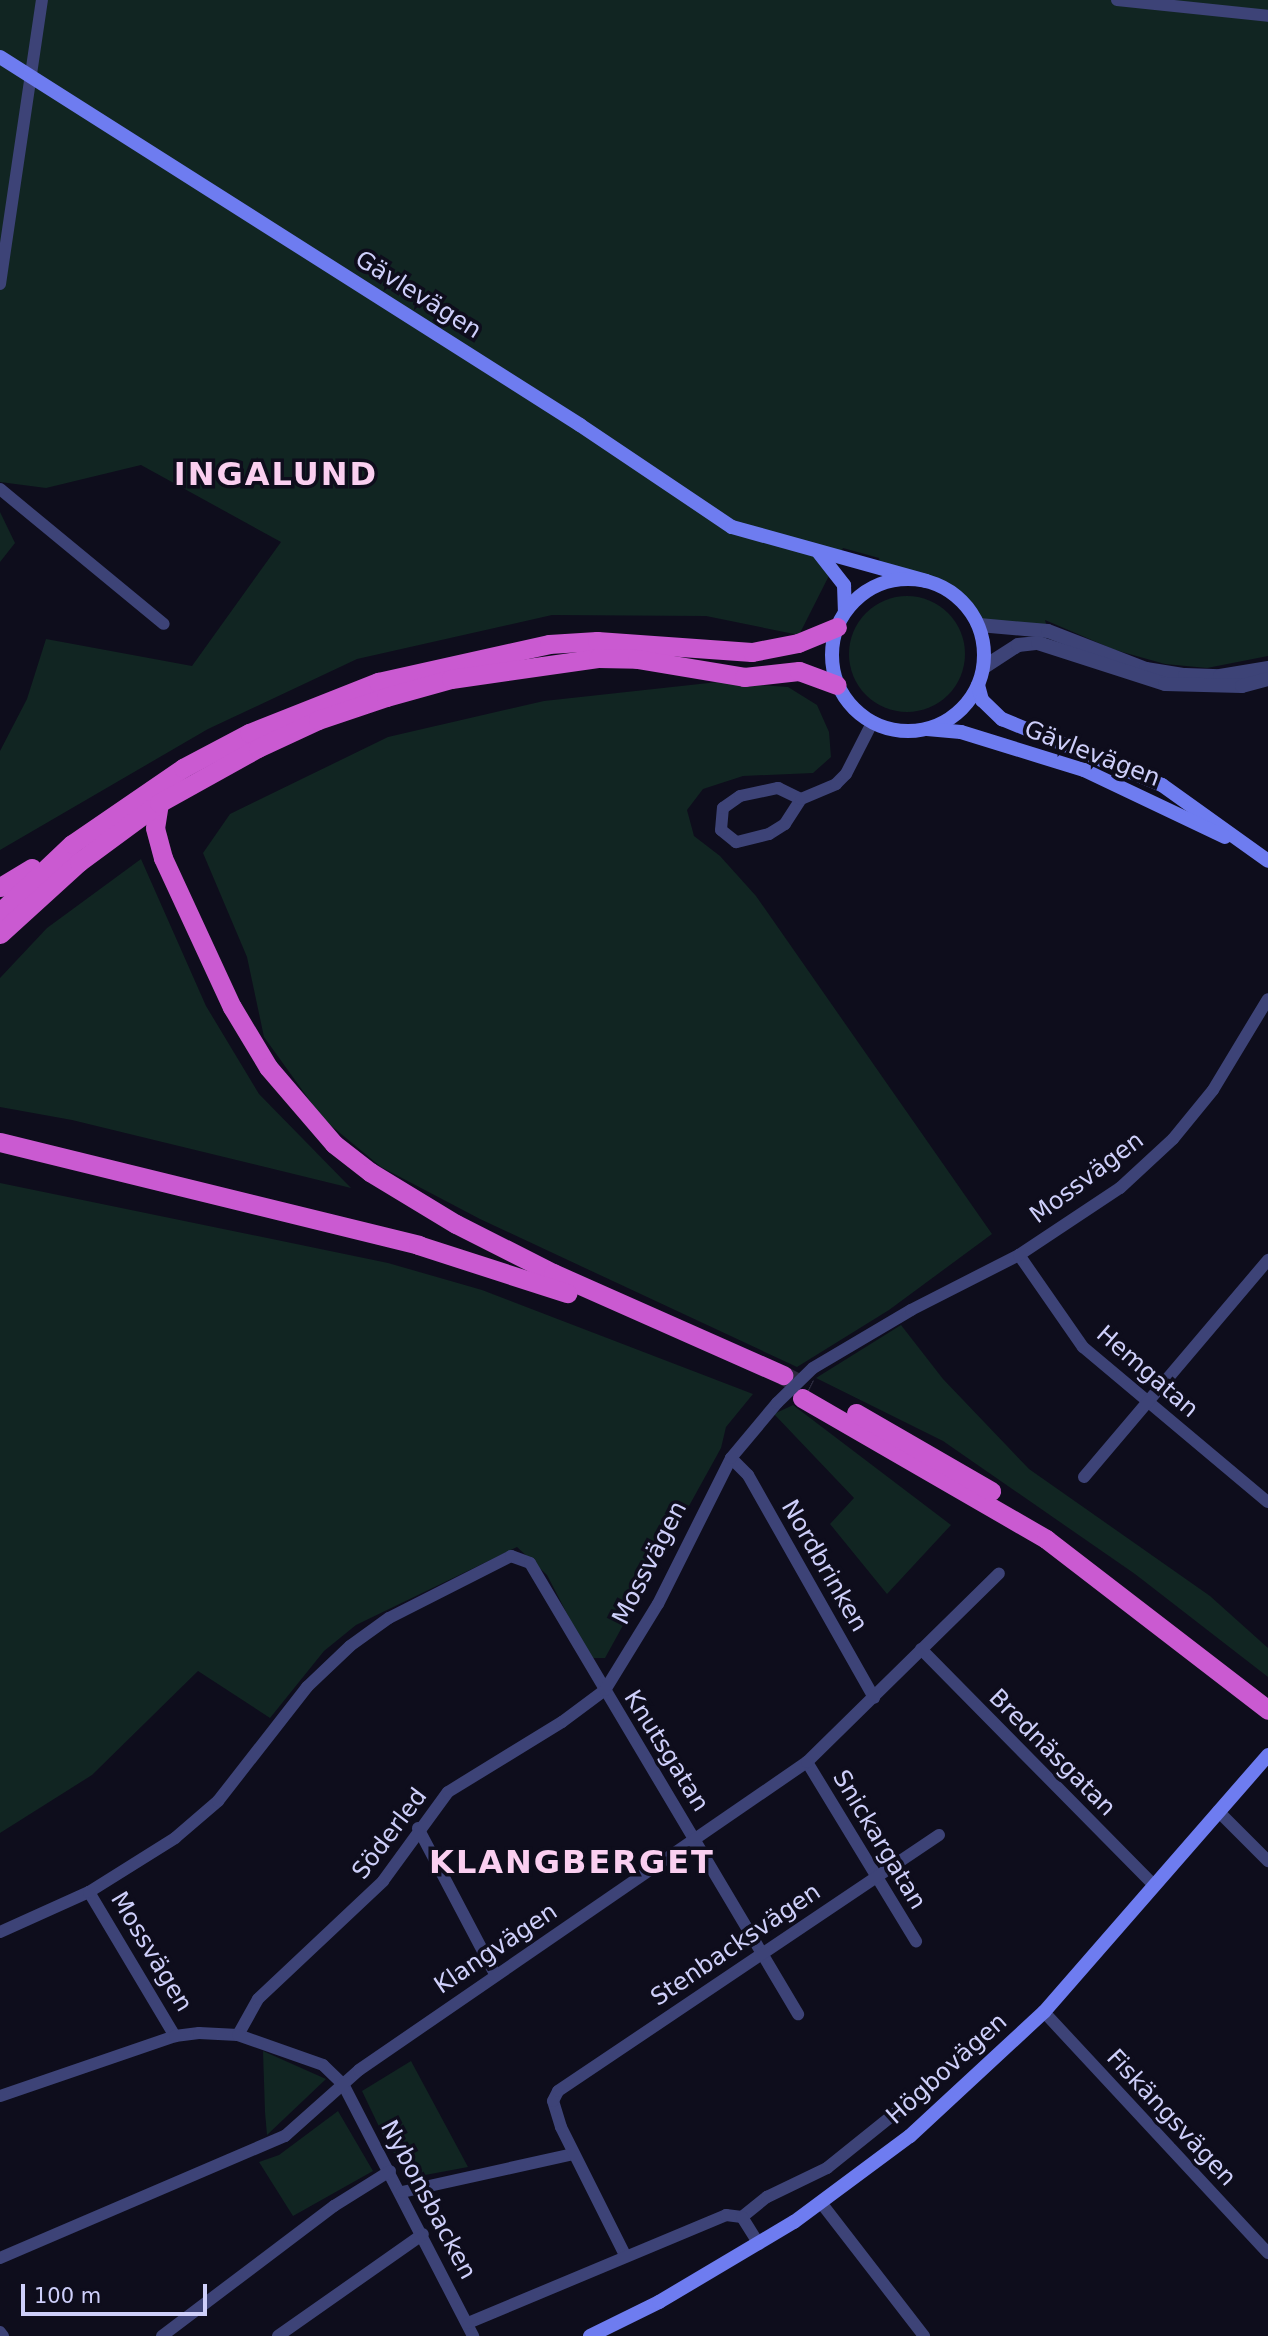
<!DOCTYPE html>
<html>
<head>
<meta charset="utf-8">
<style>
	body { margin:0 }
	#map { position:relative; width:1268px; height:2336px; overflow:hidden; background:#0e0d1c; font-family:"DejaVu Sans",sans-serif }
	div>[style] { position:absolute }
	.green>* { inset:0; background:#112522 }
	.round { border-radius:50% }
	.trunk-tunnel>* { height:19px; margin-top:-9.5px; transform-origin:0; background:repeating-linear-gradient(90deg,#2b2a3d 0 19px,transparent 0 29px) }
	.minor>* { height:12px; margin:-6px; padding:0 6px; transform-origin:6px; border-radius:6px; background:#3d4377 }
	.tertiary>* { height:14px; margin:-7px; padding:0 7px; transform-origin:7px; border-radius:7px; background:#3d4377 }
	.secondary>* { height:14px; margin:-7px; padding:0 7px; transform-origin:7px; border-radius:7px; background:#6e7cf0 }
	.secondary>.ring { margin:-7px; padding:0; box-sizing:content-box; background:none; border:14px solid #6e7cf0; border-radius:50% }
	.trunk>* { height:19px; margin:-9.5px; padding:0 9.5px; transform-origin:9.5px; border-radius:9.5px; background:#ca5ad1 }
	.minor-bridge>* { height:12px; margin:-6px; padding:0 6px; transform-origin:6px; border-radius:6px; background:#3d4377 }
	span { translate:-50% -50%; white-space:nowrap; text-align:center; line-height:1.15; -webkit-text-stroke:7px #0e0d1c; paint-order:stroke }
	.street-label { font-size:24px; color:#cecffa }
	.district-label { font-size:32px; color:#facff0; font-weight:700; letter-spacing:2px }
	.scale { position:absolute; left:21px; top:2284px; width:186px; height:32px; box-sizing:border-box; border:4px solid #cecffa; border-top:0; padding-left:9px; font-size:21px; line-height:24px; white-space:nowrap; color:#cecffa; -webkit-text-stroke:5px #0e0d1c; paint-order:stroke }
</style>
</head>
<body>
<div id="map">
	<div class="green">
		<div style="clip-path:polygon(0 0,1268px 0,1268px 656px,1207px 668px,1165px 664px,1115px 650px,1045px 620px,1048px 631px,979px 625px,949px 590px,881px 567px,879px 558px,843px 548px,799px 635px,706px 616px,552px 615px,357px 659px,208px 729px,0 850px,0 751px,27px 699px,46px 639px,192px 666px,281px 542px,141px 465px,46px 488px,0 482px)"></div>
		<div style="clip-path:polygon(0 512px,15px 543px,0 562px)"></div>
		<div class="round" style="left:849px;top:596px;width:116px;height:116px"></div>
		<div style="clip-path:polygon(718px 682px,788px 687px,817px 705px,829px 732px,831px 757px,813px 773px,743px 776px,703px 789px,687px 810px,694px 836px,720px 856px,756px 896px,992px 1234px,889px 1310px,797px 1367px,480px 1219px,381px 1167px,323px 1119px,264px 1037px,247px 957px,203px 853px,230px 814px,388px 737px,544px 701px)"></div>
		<div style="clip-path:polygon(141px 859px,206px 1006px,259px 1094px,351px 1188px,72px 1120px,0 1107px,0 978px,47px 928px)"></div>
		<div style="clip-path:polygon(0 1183px,388px 1263px,482px 1290px,753px 1394px,726px 1427px,721px 1448px,605px 1658px,590px 1658px,547px 1575px,517px 1547px,356px 1625px,324px 1651px,270px 1718px,198px 1671px,92px 1775px,0 1833px)"></div>
		<div style="clip-path:polygon(901px 1325px,943px 1379px,1029px 1469px,1210px 1596px,1268px 1648px,1268px 1677px,1135px 1574px,943px 1441px,816px 1378px)"></div>
		<div style="clip-path:polygon(793px 1405px,951px 1525px,887px 1594px,830px 1524px,854px 1498px,774px 1414px)"></div>
		<div style="clip-path:polygon(263px 2051px,326px 2079px,267px 2135px,265px 2112px)"></div>
		<div style="clip-path:polygon(411px 2061px,468px 2167px,409px 2178px,384px 2137px,362px 2091px)"></div>
		<div style="clip-path:polygon(338px 2111px,373px 2171px,293px 2216px,259px 2162px,279px 2155px)"></div>
	</div>
	<div class="trunk-tunnel">
		<div style="left:783px;top:1375px;width:30px;rotate:27deg"></div>
	</div>
	<div class="minor">
		<div style="left:1117px;top:0;width:152px;rotate:6deg"></div>
		<div style="left:0;top:284px;width:287px;rotate:-81.6deg"></div>
		<div style="left:0;top:489px;width:212px;rotate:39.5deg"></div>
		<div style="left:801px;top:799px;width:30px;rotate:123deg"></div>
		<div style="left:785px;top:824px;width:19px;rotate:148deg"></div>
		<div style="left:769px;top:834px;width:34px;rotate:166deg"></div>
		<div style="left:736px;top:842px;width:19px;rotate:-141deg"></div>
		<div style="left:721px;top:830px;width:22px;rotate:-85deg"></div>
		<div style="left:723px;top:808px;width:21px;rotate:-35deg"></div>
		<div style="left:740px;top:796px;width:39px;rotate:-12deg"></div>
		<div style="left:778px;top:788px;width:25px;rotate:26deg"></div>
		<div style="left:801px;top:799px;width:38px;rotate:-23deg"></div>
		<div style="left:836px;top:784px;width:14px;rotate:-45deg"></div>
		<div style="left:846px;top:774px;width:59px;rotate:-63deg"></div>
		<div style="left:1019px;top:1255px;width:112px;rotate:55.2deg"></div>
		<div style="left:1083px;top:1347px;width:241px;rotate:40deg"></div>
		<div style="left:813px;top:1368px;width:114px;rotate:-30.6deg"></div>
		<div style="left:911px;top:1310px;width:121px;rotate:-27deg"></div>
		<div style="left:1019px;top:1255px;width:121px;rotate:-33.6deg"></div>
		<div style="left:1120px;top:1188px;width:72px;rotate:-42.8deg"></div>
		<div style="left:1173px;top:1139px;width:63px;rotate:-50.8deg"></div>
		<div style="left:1213px;top:1090px;width:106px;rotate:-58.9deg"></div>
		<div style="left:731px;top:1458px;width:24px;rotate:45deg"></div>
		<div style="left:748px;top:1475px;width:256px;rotate:60.5deg"></div>
		<div style="left:1084px;top:1477px;width:285px;rotate:-49.7deg"></div>
		<div style="left:921px;top:1649px;width:332px;rotate:45.4deg"></div>
		<div style="left:807px;top:1762px;width:210px;rotate:58.7deg"></div>
		<div style="left:1218px;top:1811px;width:71px;rotate:45deg"></div>
		<div style="left:418px;top:1828px;width:165px;rotate:62.2deg"></div>
		<div style="left:89px;top:1892px;width:168px;rotate:59.2deg"></div>
		<div style="left:0;top:1932px;width:98px;rotate:-24.2deg"></div>
		<div style="left:89px;top:1892px;width:102px;rotate:-32.1deg"></div>
		<div style="left:175px;top:1838px;width:57px;rotate:-40.7deg"></div>
		<div style="left:218px;top:1801px;width:145px;rotate:-52deg"></div>
		<div style="left:307px;top:1687px;width:59px;rotate:-43.6deg"></div>
		<div style="left:350px;top:1646px;width:48px;rotate:-35.7deg"></div>
		<div style="left:389px;top:1618px;width:137px;rotate:-26.9deg"></div>
		<div style="left:511px;top:1556px;width:20px;rotate:20deg"></div>
		<div style="left:530px;top:1563px;width:525px;rotate:59.28deg"></div>
		<div style="left:1044px;top:2012px;width:329px;rotate:47.1deg"></div>
		<div style="left:238px;top:2035px;width:41px;rotate:-60.9deg"></div>
		<div style="left:258px;top:1999px;width:172px;rotate:-43.3deg"></div>
		<div style="left:383px;top:1881px;width:110px;rotate:-53.9deg"></div>
		<div style="left:448px;top:1792px;width:134px;rotate:-31.6deg"></div>
		<div style="left:562px;top:1722px;width:54px;rotate:-36.7deg"></div>
		<div style="left:605px;top:1690px;width:101px;rotate:-58.4deg"></div>
		<div style="left:658px;top:1604px;width:163px;rotate:-63.4deg"></div>
		<div style="left:731px;top:1458px;width:72px;rotate:-50.1deg"></div>
		<div style="left:0;top:2096px;width:185px;rotate:-18.9deg"></div>
		<div style="left:175px;top:2036px;width:24px;rotate:-7deg"></div>
		<div style="left:199px;top:2033px;width:39px;rotate:3deg"></div>
		<div style="left:238px;top:2035px;width:90px;rotate:19.4deg"></div>
		<div style="left:323px;top:2065px;width:28px;rotate:44deg"></div>
		<div style="left:343px;top:2084px;width:284px;rotate:62.7deg"></div>
		<div style="left:402px;top:2192px;width:175px;rotate:-12.5deg"></div>
		<div style="left:822px;top:2204px;width:167px;rotate:52.3deg"></div>
		<div style="left:742px;top:2217px;width:32px;rotate:-39deg"></div>
		<div style="left:767px;top:2197px;width:67px;rotate:-25.8deg"></div>
		<div style="left:827px;top:2168px;width:99px;rotate:-38.8deg"></div>
		<div style="left:625px;top:2255px;width:143px;rotate:-116.6deg"></div>
		<div style="left:561px;top:2127px;width:27px;rotate:-107deg"></div>
		<div style="left:553px;top:2101px;width:11px;rotate:-63deg"></div>
		<div style="left:558px;top:2091px;width:459px;rotate:-33.9deg"></div>
		<div style="left:0;top:2258px;width:310px;rotate:-23.2deg"></div>
		<div style="left:285px;top:2136px;width:99px;rotate:-41.7deg"></div>
		<div style="left:359px;top:2070px;width:544px;rotate:-34.51deg"></div>
		<div style="left:807px;top:1762px;width:269px;rotate:-44.5deg"></div>
		<div style="left:468px;top:2323px;width:280px;rotate:-22.7deg"></div>
		<div style="left:726px;top:2215px;width:16px;rotate:7deg"></div>
		<div style="left:742px;top:2217px;width:32px;rotate:58deg"></div>
		<div style="left:0;top:2332px;width:5px;rotate:53deg"></div>
		<div style="left:162px;top:2336px;width:216px;rotate:-37.1deg"></div>
		<div style="left:334px;top:2206px;width:66px;rotate:-32deg"></div>
		<div style="left:278px;top:2336px;width:177px;rotate:-35.1deg"></div>
	</div>
	<div class="tertiary">
		<div style="left:979px;top:625px;width:69px;rotate:5deg"></div>
		<div style="left:1048px;top:631px;width:105px;rotate:21.2deg"></div>
		<div style="left:1146px;top:669px;width:39px;rotate:9deg"></div>
		<div style="left:1185px;top:675px;width:35px;rotate:2deg"></div>
		<div style="left:1220px;top:676px;width:49px;rotate:-9.5deg"></div>
		<div style="left:984px;top:667px;width:40px;rotate:-32.9deg"></div>
		<div style="left:1018px;top:645px;width:20px;rotate:-6deg"></div>
		<div style="left:1038px;top:643px;width:133px;rotate:17.9deg"></div>
		<div style="left:1165px;top:684px;width:77px;rotate:1.5deg"></div>
		<div style="left:1242px;top:686px;width:27px;rotate:-15deg"></div>
	</div>
	<div class="secondary">
		<div style="left:0;top:57px;width:687px;rotate:32.39deg"></div>
		<div style="left:580px;top:425px;width:183px;rotate:33.9deg"></div>
		<div style="left:732px;top:527px;width:202px;rotate:15.5deg"></div>
		<div style="left:819px;top:553px;width:41px;rotate:52deg"></div>
		<div style="left:844px;top:585px;width:26px;rotate:88deg"></div>
		<div class="ring" style="left:832px;top:579px;width:138px;height:138px"></div>
		<div style="left:978px;top:685px;width:16px;rotate:75deg"></div>
		<div style="left:982px;top:700px;width:28px;rotate:44deg"></div>
		<div style="left:1002px;top:719px;width:173px;rotate:22.4deg"></div>
		<div style="left:1162px;top:785px;width:130px;rotate:35.6deg"></div>
		<div style="left:927px;top:729px;width:34px;rotate:5deg"></div>
		<div style="left:961px;top:732px;width:129px;rotate:17.2deg"></div>
		<div style="left:1084px;top:770px;width:156px;rotate:25.4deg"></div>
		<div style="left:590px;top:2336px;width:77px;rotate:-26.2deg"></div>
		<div style="left:659px;top:2302px;width:157px;rotate:-30.7deg"></div>
		<div style="left:794px;top:2222px;width:144px;rotate:-36.6deg"></div>
		<div style="left:910px;top:2136px;width:183px;rotate:-42.8deg"></div>
		<div style="left:1044px;top:2012px;width:341px;rotate:-48.9deg"></div>
	</div>
	<div class="trunk">
		<div style="left:159px;top:803px;width:25px;rotate:99deg"></div>
		<div style="left:155px;top:828px;width:31px;rotate:75deg"></div>
		<div style="left:163px;top:858px;width:164px;rotate:65.2deg"></div>
		<div style="left:232px;top:1007px;width:70px;rotate:59deg"></div>
		<div style="left:268px;top:1067px;width:101px;rotate:49.4deg"></div>
		<div style="left:334px;top:1144px;width:46px;rotate:37.9deg"></div>
		<div style="left:370px;top:1172px;width:100px;rotate:31.2deg"></div>
		<div style="left:456px;top:1224px;width:109px;rotate:26.8deg"></div>
		<div style="left:553px;top:1273px;width:252px;rotate:23.9deg"></div>
		<div style="left:0;top:887px;width:37px;rotate:-31deg"></div>
		<div style="left:0;top:912px;width:99px;rotate:-43.4deg"></div>
		<div style="left:72px;top:844px;width:135px;rotate:-34.4deg"></div>
		<div style="left:183px;top:768px;width:75px;rotate:-27.9deg"></div>
		<div style="left:249px;top:733px;width:139px;rotate:-21.6deg"></div>
		<div style="left:378px;top:682px;width:175px;rotate:-12.5deg"></div>
		<div style="left:549px;top:644px;width:48px;rotate:-3.6deg"></div>
		<div style="left:597px;top:641px;width:155px;rotate:4.1deg"></div>
		<div style="left:752px;top:652px;width:47px;rotate:-11.1deg"></div>
		<div style="left:798px;top:643px;width:42px;rotate:-22.3deg"></div>
		<div style="left:0;top:934px;width:107px;rotate:-42.3deg"></div>
		<div style="left:79px;top:862px;width:99px;rotate:-36.4deg"></div>
		<div style="left:159px;top:803px;width:113px;rotate:-29.1deg"></div>
		<div style="left:258px;top:748px;width:66px;rotate:-25deg"></div>
		<div style="left:318px;top:720px;width:72px;rotate:-18.7deg"></div>
		<div style="left:386px;top:697px;width:67px;rotate:-15.5deg"></div>
		<div style="left:451px;top:679px;width:148px;rotate:-8.1deg"></div>
		<div style="left:598px;top:658px;width:39px;rotate:1deg"></div>
		<div style="left:637px;top:659px;width:109px;rotate:9.5deg"></div>
		<div style="left:744px;top:677px;width:55px;rotate:-6.2deg"></div>
		<div style="left:799px;top:671px;width:40px;rotate:20.2deg"></div>
		<div style="left:0;top:1142px;width:431px;rotate:13.8deg"></div>
		<div style="left:418px;top:1245px;width:157px;rotate:17.9deg"></div>
		<div style="left:802px;top:1398px;width:282px;rotate:30deg"></div>
		<div style="left:1046px;top:1539px;width:280px;rotate:37.6deg"></div>
		<div style="left:856px;top:1413px;width:156px;rotate:30deg"></div>
	</div>
	<div class="minor-bridge">
		<div style="left:777px;top:1403px;width:50px;rotate:-44.2deg"></div>
	</div>
	<div class="street-label">
		<span style="left:418px;top:295px;rotate:32deg">Gävlevägen</span>
		<span style="left:1092px;top:754px;rotate:21deg">Gävlevägen</span>
		<span style="left:1087px;top:1178px;rotate:-37deg">Mossvägen</span>
		<span style="left:1147px;top:1372px;rotate:41deg">Hemgatan</span>
		<span style="left:650px;top:1563px;rotate:-63deg">Mossvägen</span>
		<span style="left:824px;top:1566px;rotate:60deg">Nordbrinken</span>
		<span style="left:666px;top:1751px;rotate:58deg">Knutsgatan</span>
		<span style="left:1052px;top:1753px;rotate:45deg">Brednäsgatan</span>
		<span style="left:390px;top:1834px;rotate:-53deg">Söderled</span>
		<span style="left:879px;top:1840px;rotate:59deg">Snickargatan</span>
		<span style="left:736px;top:1945px;rotate:-34deg">Stenbacksvägen</span>
		<span style="left:496px;top:1949px;rotate:-34deg">Klangvägen</span>
		<span style="left:151px;top:1952px;rotate:59deg">Mossvägen</span>
		<span style="left:947px;top:2069px;rotate:-42deg">Högbovägen</span>
		<span style="left:1171px;top:2118px;rotate:47deg">Fiskängsvägen</span>
		<span style="left:428px;top:2200px;rotate:62deg">Nybonsbacken</span>
	</div>
	<div class="district-label">
		<span style="left:276px;top:474px">INGALUND</span>
		<span style="left:572px;top:1862px">KLANGBERGET</span>
	</div>
	<div class="scale">100 m</div>
</div>
</body>
</html>
